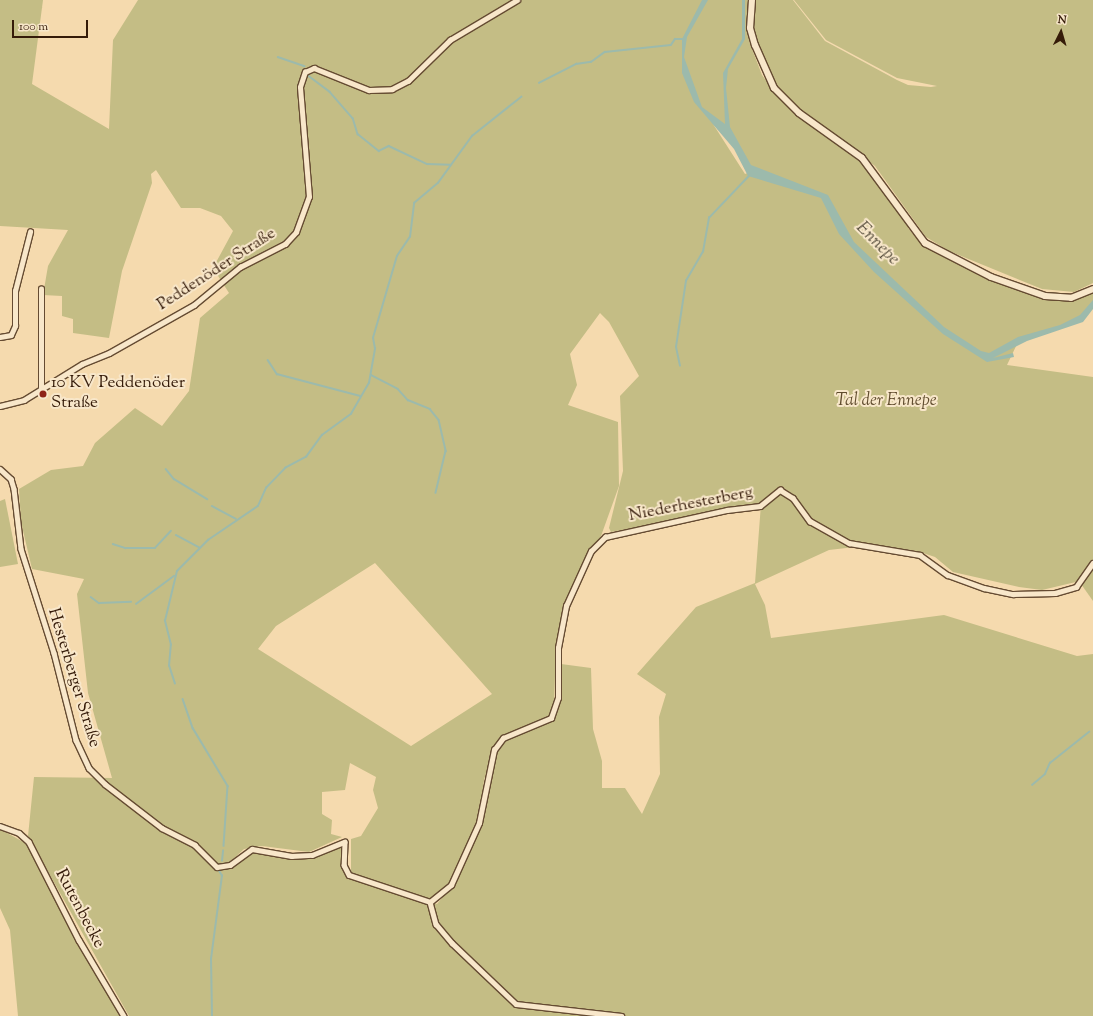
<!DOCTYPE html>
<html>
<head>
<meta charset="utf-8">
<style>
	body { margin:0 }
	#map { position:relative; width:1093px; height:1016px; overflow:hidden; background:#f5daae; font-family:"Sorts Mill Goudy",serif }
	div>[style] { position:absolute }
	.green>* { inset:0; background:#c4bd85 }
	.water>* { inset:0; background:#9cbaac }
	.stream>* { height:1.5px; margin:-0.75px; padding:0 0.75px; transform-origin:0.75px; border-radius:0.75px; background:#9cbaac }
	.roads { filter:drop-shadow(1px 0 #654b32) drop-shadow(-1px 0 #654b32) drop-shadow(0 1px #654b32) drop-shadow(0 -1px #654b32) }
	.street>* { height:4.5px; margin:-2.25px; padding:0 2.25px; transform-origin:2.25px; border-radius:2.25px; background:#f8e7ca }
	.secondary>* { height:6px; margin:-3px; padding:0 3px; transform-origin:3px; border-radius:3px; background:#f8e7ca }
	.dots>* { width:11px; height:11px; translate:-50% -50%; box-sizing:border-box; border:2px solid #f8e7ca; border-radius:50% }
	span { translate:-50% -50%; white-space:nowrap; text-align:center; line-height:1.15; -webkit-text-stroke:4px #f8e7ca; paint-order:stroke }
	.street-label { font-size:17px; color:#351b09 }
	.poi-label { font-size:17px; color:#351b09 }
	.left { translate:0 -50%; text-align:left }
	.park-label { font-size:17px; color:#604c2e; font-style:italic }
	.water-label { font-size:18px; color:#544b3a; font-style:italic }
	.north { position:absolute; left:1041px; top:12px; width:40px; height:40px; -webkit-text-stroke:3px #f8e7ca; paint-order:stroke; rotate:5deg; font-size:11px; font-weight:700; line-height:16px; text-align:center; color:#351b09 }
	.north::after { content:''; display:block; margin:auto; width:14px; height:18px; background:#351b09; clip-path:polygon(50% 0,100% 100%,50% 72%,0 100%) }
	.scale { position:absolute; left:12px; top:20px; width:76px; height:18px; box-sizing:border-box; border:2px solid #351b09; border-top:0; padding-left:5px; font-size:12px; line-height:14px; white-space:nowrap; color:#351b09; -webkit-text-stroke:3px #f8e7ca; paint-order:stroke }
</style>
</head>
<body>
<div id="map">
	<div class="green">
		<div style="clip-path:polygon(evenodd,0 0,43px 0,32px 84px,109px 129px,113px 40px,138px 0,748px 0,749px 41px,762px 75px,775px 93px,791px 110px,859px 158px,910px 221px,908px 228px,923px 246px,981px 275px,1062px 300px,1093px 291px,1093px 305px,1078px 321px,1018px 342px,1007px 365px,1093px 377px,1093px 561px,1080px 581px,1042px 590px,1019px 587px,953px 572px,935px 557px,917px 551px,872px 545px,829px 550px,755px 584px,765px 605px,771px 638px,944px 615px,1077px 656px,1093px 654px,1093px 1016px,129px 1016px,28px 836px,34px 777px,112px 778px,88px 693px,77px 594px,84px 579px,32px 569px,21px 522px,19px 489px,51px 470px,83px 466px,95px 443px,135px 408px,162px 426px,189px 391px,200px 318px,229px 293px,213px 268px,233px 231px,221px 216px,200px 208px,181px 208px,156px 170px,151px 174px,152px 183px,122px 271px,109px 338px,73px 333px,73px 319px,62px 316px,62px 296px,43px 295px,48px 266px,68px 230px,0 226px,0 0,713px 124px,741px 154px,750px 172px,745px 174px,713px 124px,0 0,600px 313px,609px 322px,639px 376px,620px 396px,623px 471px,609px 528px,611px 532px,761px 504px,755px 583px,696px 607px,637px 674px,666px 694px,659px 717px,660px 774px,642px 814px,625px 788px,602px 788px,602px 761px,593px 729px,591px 668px,561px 664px,562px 697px,553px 719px,503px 739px,491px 757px,480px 823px,452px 886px,437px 904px,348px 877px,342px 868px,341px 847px,313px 857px,290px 858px,263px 850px,248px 852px,222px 869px,214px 868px,194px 845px,151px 822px,140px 807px,163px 827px,195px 841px,217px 865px,229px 863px,244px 849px,262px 846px,309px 852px,342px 837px,331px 834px,332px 820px,322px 814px,322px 792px,345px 790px,350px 763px,376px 777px,373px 790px,378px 808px,361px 836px,351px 839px,351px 874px,430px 900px,450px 884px,479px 823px,484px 780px,493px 749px,502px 737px,549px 716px,554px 706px,556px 647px,564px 606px,577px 575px,601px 536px,619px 486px,618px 422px,568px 405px,577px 385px,570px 354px,600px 313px,0 0,375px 563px,492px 694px,411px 746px,258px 649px,276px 626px,375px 563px)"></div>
		<div style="clip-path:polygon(754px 0,793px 0,825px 41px,897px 80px,908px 85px,931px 87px,937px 86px,897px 78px,826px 40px,794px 0,1093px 0,1093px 283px,1074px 292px,1042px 289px,949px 251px,926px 237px,875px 166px,780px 93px,761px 59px,753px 28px)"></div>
		<div style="clip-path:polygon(5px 499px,18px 564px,0 567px,0 501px)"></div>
		<div style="clip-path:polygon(1093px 566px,1093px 601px,1081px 584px)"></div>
		<div style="clip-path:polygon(0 829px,27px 844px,122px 1016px,18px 1016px,10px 930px,0 908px)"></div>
	</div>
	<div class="water">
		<div style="clip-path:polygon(702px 0,708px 0,687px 37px,684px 57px,702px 107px,725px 124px,723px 73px,742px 39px,742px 0,745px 0,745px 39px,728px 69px,726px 88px,730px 127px,751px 165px,828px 195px,854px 242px,944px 327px,981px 351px,989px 353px,1018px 337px,1060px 325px,1080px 315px,1093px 300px,1093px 309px,1083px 322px,1027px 341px,993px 358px,1013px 353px,1014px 357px,987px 362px,943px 334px,874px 272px,839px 234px,821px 198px,748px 176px,734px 149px,694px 102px,682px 73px,682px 39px)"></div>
	</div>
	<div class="stream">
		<div style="left:278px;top:57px;width:28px;rotate:19deg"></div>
		<div style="left:309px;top:76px;width:26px;rotate:37deg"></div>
		<div style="left:330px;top:92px;width:35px;rotate:49deg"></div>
		<div style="left:353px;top:118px;width:17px;rotate:73deg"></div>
		<div style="left:358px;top:134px;width:27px;rotate:39deg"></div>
		<div style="left:379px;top:151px;width:11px;rotate:-27deg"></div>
		<div style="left:389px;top:146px;width:42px;rotate:25.3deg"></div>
		<div style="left:427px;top:164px;width:23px;rotate:2deg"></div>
		<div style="left:539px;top:83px;width:42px;rotate:-27.2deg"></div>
		<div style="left:576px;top:64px;width:15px;rotate:-8deg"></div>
		<div style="left:591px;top:62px;width:17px;rotate:-36deg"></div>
		<div style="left:605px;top:52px;width:66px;rotate:-6.1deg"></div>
		<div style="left:671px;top:45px;width:7px;rotate:-56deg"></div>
		<div style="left:675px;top:39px;width:7px"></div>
		<div style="left:268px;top:360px;width:17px;rotate:57deg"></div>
		<div style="left:277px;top:374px;width:86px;rotate:14.8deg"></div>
		<div style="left:680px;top:366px;width:19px;rotate:-102deg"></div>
		<div style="left:676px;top:347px;width:67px;rotate:-81.4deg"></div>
		<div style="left:686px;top:281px;width:34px;rotate:-60deg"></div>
		<div style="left:703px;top:252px;width:35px;rotate:-80deg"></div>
		<div style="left:709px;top:218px;width:58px;rotate:-46.4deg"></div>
		<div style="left:371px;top:375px;width:30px;rotate:27deg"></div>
		<div style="left:398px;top:389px;width:15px;rotate:48deg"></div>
		<div style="left:408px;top:400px;width:24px;rotate:22deg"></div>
		<div style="left:430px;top:409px;width:14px;rotate:51deg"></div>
		<div style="left:439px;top:420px;width:32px;rotate:77deg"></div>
		<div style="left:446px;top:451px;width:43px;rotate:103.4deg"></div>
		<div style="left:166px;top:469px;width:13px;rotate:51deg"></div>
		<div style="left:174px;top:479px;width:39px;rotate:31deg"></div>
		<div style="left:212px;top:506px;width:27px;rotate:28deg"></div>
		<div style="left:176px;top:535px;width:26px;rotate:28deg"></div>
		<div style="left:113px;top:544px;width:13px;rotate:18deg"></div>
		<div style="left:125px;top:548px;width:30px"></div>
		<div style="left:155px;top:548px;width:23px;rotate:-47deg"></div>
		<div style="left:91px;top:597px;width:10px;rotate:37deg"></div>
		<div style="left:99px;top:603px;width:32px;rotate:-2deg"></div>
		<div style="left:136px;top:604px;width:47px;rotate:-36.4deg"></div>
		<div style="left:175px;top:684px;width:19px;rotate:-108deg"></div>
		<div style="left:169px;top:666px;width:21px;rotate:-85deg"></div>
		<div style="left:171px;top:645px;width:25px;rotate:-104deg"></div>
		<div style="left:165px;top:621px;width:51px;rotate:-76.5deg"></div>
		<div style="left:177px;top:571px;width:44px;rotate:-45deg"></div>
		<div style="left:208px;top:540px;width:60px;rotate:-34.2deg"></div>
		<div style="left:258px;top:506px;width:20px;rotate:-66deg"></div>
		<div style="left:266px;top:488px;width:28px;rotate:-46deg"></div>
		<div style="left:285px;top:468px;width:24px;rotate:-28deg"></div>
		<div style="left:306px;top:457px;width:27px;rotate:-54deg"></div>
		<div style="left:322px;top:435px;width:36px;rotate:-36deg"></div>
		<div style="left:351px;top:414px;width:36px;rotate:-60deg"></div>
		<div style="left:369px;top:383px;width:35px;rotate:-80deg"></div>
		<div style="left:375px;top:349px;width:11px;rotate:-100deg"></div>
		<div style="left:373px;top:338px;width:85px;rotate:-73.7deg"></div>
		<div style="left:397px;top:256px;width:23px;rotate:-56deg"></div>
		<div style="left:410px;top:237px;width:34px;rotate:-83deg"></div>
		<div style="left:414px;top:203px;width:31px;rotate:-40deg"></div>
		<div style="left:438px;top:183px;width:58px;rotate:-54.1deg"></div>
		<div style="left:472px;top:136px;width:63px;rotate:-38.5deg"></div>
		<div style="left:183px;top:699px;width:31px;rotate:71deg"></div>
		<div style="left:193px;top:728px;width:68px;rotate:58.9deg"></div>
		<div style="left:228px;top:786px;width:60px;rotate:93.8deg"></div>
		<div style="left:1032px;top:785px;width:17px;rotate:-40deg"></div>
		<div style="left:1045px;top:774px;width:12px;rotate:-66deg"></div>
		<div style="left:1050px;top:763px;width:50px;rotate:-38.5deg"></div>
		<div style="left:222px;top:861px;width:10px;rotate:-84deg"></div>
		<div style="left:212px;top:1016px;width:57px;rotate:-91deg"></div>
		<div style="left:211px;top:959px;width:84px;rotate:-82.5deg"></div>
		<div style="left:222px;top:876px;width:8px;rotate:-120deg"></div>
	</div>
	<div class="roads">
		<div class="street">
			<div style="left:0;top:337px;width:11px;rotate:-10deg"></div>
			<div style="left:11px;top:335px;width:10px;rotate:-66deg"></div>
			<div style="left:15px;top:326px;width:35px;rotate:-90deg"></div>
			<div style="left:15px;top:291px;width:61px;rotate:-75.7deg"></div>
			<div style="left:41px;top:390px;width:101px;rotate:-90deg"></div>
			<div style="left:0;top:406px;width:25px;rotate:-14deg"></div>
			<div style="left:24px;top:400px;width:68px;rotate:-31.8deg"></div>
			<div style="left:82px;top:364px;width:29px;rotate:-22deg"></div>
			<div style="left:109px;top:353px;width:98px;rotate:-29.5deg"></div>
			<div style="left:194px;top:305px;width:60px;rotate:-39.6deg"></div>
			<div style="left:240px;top:267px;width:51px;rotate:-27.1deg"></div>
			<div style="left:285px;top:244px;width:16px;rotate:-47deg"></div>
			<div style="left:296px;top:232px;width:37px;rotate:-70deg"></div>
			<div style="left:309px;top:197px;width:110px;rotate:-94.7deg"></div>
			<div style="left:300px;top:87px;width:16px;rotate:-72deg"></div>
			<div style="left:305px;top:72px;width:10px;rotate:-24deg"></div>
			<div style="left:314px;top:68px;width:59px;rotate:21.8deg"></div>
			<div style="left:369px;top:90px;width:23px;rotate:-2deg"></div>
			<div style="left:392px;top:89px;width:18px;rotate:-27deg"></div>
			<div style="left:408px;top:81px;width:59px;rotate:-44.3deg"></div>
			<div style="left:450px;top:40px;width:78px;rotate:-30.8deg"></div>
			<div style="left:0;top:469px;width:15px;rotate:42deg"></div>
			<div style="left:11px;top:479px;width:10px;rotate:73deg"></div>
			<div style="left:14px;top:489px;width:60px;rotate:83.3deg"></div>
			<div style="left:21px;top:549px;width:109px;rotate:72.4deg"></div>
			<div style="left:54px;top:653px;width:90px;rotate:75.8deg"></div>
			<div style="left:76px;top:740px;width:31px;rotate:65deg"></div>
			<div style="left:89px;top:768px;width:23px;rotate:45deg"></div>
			<div style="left:105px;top:784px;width:72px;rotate:37.7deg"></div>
			<div style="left:162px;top:828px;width:37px;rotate:27deg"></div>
			<div style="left:195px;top:845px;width:31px;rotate:45deg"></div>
			<div style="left:217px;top:867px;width:13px;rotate:-9deg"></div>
			<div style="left:230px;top:865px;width:27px;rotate:-36deg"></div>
			<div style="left:252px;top:849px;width:40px;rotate:10deg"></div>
			<div style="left:291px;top:856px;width:21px;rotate:-3deg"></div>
			<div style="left:312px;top:855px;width:35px;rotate:-22deg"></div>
			<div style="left:345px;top:842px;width:23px;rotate:92deg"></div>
			<div style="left:344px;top:865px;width:11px;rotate:63deg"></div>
			<div style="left:349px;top:875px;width:85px;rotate:18.4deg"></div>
			<div style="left:0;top:826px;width:20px;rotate:20deg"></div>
			<div style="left:19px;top:833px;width:13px;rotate:42deg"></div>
			<div style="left:29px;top:842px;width:110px;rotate:63deg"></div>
			<div style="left:79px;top:940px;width:88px;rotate:59.4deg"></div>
			<div style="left:430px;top:902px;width:27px;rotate:-39deg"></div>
			<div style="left:451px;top:885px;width:68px;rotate:-65.7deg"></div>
			<div style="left:479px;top:823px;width:75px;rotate:-78.4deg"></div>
			<div style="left:494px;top:750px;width:15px;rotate:-53deg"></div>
			<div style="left:503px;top:738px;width:52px;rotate:-22.6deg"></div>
			<div style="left:551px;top:718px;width:21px;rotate:-71deg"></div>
			<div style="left:558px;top:698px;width:50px;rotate:-90deg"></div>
			<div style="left:558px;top:648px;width:43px;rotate:-79.2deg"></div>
			<div style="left:566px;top:606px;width:60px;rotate:-65.6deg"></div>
			<div style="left:591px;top:551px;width:20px;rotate:-45deg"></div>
			<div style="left:605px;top:537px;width:125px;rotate:-12.5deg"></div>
			<div style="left:727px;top:510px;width:33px;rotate:-7deg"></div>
			<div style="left:760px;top:506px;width:26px;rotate:-39deg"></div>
			<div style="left:780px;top:490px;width:15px;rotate:32deg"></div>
			<div style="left:793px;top:498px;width:29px;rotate:54deg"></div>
			<div style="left:810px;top:521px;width:45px;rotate:29.4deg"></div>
			<div style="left:849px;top:543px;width:72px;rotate:9.6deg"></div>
			<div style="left:920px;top:555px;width:34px;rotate:36deg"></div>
			<div style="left:948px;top:575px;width:38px;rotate:20deg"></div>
			<div style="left:984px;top:588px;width:30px;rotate:12deg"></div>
			<div style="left:1013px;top:594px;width:42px;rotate:-1.4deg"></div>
			<div style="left:1055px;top:593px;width:22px;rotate:-16deg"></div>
			<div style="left:1076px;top:587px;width:29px;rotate:-55deg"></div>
			<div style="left:430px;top:902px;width:23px;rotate:75deg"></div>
			<div style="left:436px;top:924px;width:25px;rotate:50deg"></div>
			<div style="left:452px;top:943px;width:88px;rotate:43.6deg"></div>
			<div style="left:516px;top:1004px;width:106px;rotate:6.5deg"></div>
		</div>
		<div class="secondary">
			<div style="left:752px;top:0;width:28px;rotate:94deg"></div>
			<div style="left:750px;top:28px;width:18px;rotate:74deg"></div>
			<div style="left:755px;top:45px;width:47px;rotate:66.2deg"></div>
			<div style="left:774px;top:88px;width:35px;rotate:45deg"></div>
			<div style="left:799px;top:113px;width:77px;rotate:35.5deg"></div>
			<div style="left:862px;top:158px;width:106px;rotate:53.5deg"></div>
			<div style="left:925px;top:243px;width:74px;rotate:27.3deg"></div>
			<div style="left:991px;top:277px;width:57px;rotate:19.4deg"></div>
			<div style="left:1045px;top:296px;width:26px;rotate:4deg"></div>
			<div style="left:1071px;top:298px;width:24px;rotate:-22deg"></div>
		</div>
	</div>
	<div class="dots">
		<div style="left:43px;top:394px;background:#8f2418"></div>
	</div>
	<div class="street-label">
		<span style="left:217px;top:270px;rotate:-33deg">Peddenöder Straße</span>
		<span style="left:691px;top:505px;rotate:-11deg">Niederhesterberg</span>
		<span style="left:73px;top:678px;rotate:73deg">Hesterberger Straße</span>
		<span style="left:79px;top:909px;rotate:62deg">Rutenbecke</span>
	</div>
	<div class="poi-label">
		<span class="left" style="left:51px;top:394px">10 KV Peddenöder<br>Straße</span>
	</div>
	<div class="park-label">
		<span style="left:886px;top:402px">Tal der Ennepe</span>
	</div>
	<div class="water-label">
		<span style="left:877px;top:244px;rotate:45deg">Ennepe</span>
	</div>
	<div class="north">N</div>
	<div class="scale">100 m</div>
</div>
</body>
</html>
